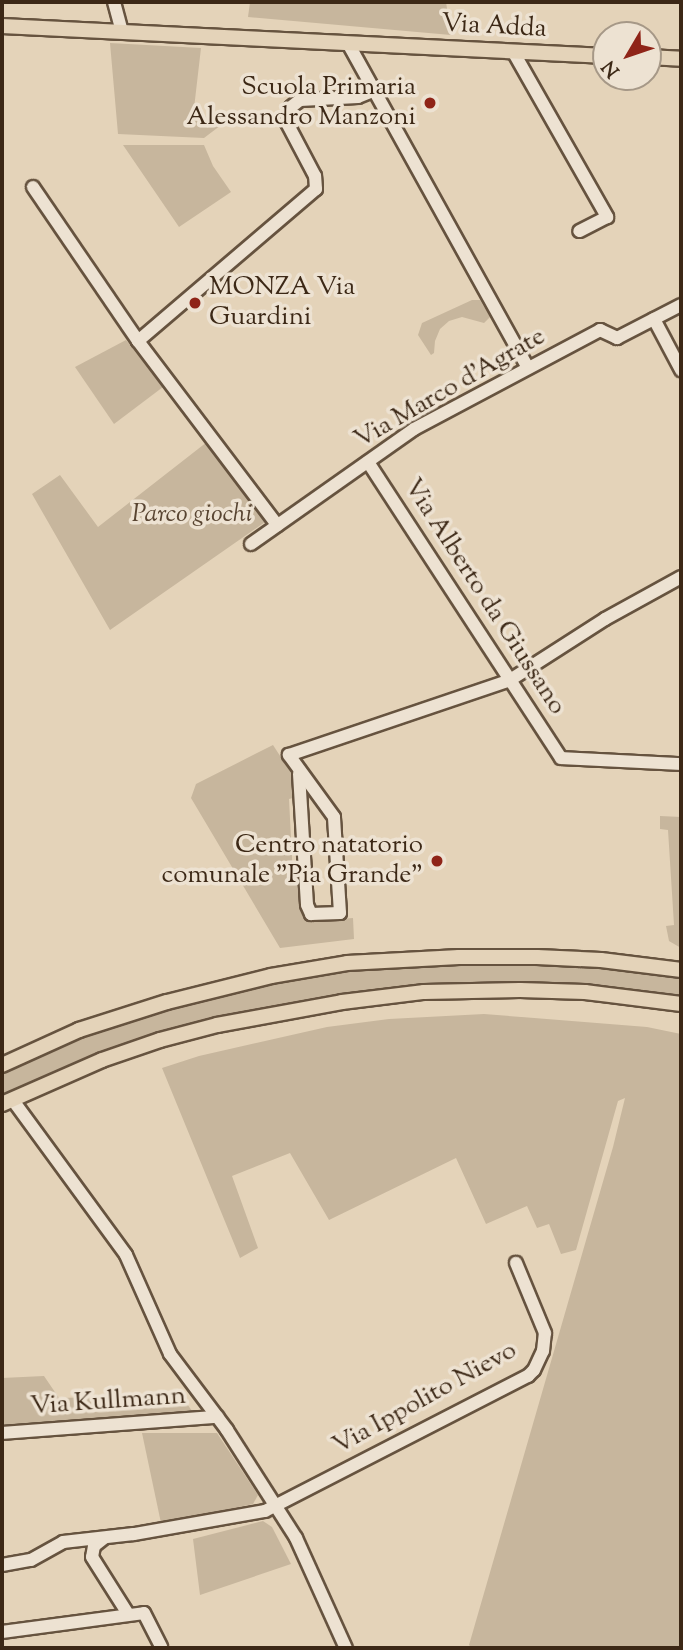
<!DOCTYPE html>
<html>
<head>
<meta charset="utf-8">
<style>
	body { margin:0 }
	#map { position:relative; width:683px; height:1650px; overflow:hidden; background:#e4d3b9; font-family:"Sorts Mill Goudy",serif }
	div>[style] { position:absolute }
	.green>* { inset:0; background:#c7b69d }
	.roads { filter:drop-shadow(2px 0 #66533f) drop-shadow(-2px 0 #66533f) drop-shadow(0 2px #66533f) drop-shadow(0 -2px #66533f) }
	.minor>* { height:12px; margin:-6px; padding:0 6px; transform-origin:6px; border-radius:6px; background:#ede2d2 }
	.major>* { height:14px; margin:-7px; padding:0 7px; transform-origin:7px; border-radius:7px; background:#e4d3b9 }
	.dots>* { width:19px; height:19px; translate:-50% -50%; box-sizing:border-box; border:4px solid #ede2d2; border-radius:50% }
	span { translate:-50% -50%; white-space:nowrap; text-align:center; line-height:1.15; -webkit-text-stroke:7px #ede2d2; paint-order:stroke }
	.street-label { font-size:26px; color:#3c2816 }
	.poi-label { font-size:26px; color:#3c2816 }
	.right { translate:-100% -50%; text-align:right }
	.left { translate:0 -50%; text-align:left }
	.park-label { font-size:26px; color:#584431; font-style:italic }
	.frame { position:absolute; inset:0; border:4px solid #3c2816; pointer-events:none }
	.north { position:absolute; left:592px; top:21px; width:70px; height:70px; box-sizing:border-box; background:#ede2d2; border:2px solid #a69887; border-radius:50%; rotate:231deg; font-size:19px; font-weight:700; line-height:28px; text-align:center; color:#3c2816 }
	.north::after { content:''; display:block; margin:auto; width:24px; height:32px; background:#8f2418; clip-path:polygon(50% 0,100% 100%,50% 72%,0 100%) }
</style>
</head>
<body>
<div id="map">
	<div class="green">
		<div style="clip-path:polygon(250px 2px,446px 2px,451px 35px,248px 17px)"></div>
		<div style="clip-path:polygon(110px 43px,201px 48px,193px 117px,233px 116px,204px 138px,118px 134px)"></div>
		<div style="clip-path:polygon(123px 145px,204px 145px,213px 166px,231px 192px,179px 227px)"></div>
		<div style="clip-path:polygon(472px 300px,480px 300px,490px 317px,484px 323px,462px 317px,449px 321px,440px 329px,435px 341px,434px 353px,431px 355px,418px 335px,422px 323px)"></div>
		<div style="clip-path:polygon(126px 340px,163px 387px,114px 424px,75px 367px)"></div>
		<div style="clip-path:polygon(207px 442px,265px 522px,110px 630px,32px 494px,60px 475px,98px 527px)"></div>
		<div style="clip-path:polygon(273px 745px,295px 779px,297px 797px,289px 799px,293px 877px,301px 877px,303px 910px,311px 921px,353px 918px,354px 939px,280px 948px,191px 798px,196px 784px)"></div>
		<div style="clip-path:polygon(660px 816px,681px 817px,681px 948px,669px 941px,666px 926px,674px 925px,668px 830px,660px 829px)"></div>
		<div style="clip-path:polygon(494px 962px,596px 967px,681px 978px,681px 1000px,430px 986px,334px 995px,210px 1019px,130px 1042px,2px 1095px,2px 1070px,123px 1022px,202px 998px,334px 972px)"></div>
		<div style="clip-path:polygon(484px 1014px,647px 1027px,681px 1034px,681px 1648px,472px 1648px,469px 1645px,613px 1147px,625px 1098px,618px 1101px,576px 1250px,561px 1254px,549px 1224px,537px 1228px,527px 1206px,486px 1224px,456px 1158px,329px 1220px,290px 1153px,232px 1176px,258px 1248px,240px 1258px,162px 1068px,199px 1056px,327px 1027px,389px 1019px)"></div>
		<div style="clip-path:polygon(44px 1376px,59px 1398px,181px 1395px,192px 1411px,2px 1425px,2px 1378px)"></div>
		<div style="clip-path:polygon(142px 1433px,217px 1433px,258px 1495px,253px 1504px,161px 1523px)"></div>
		<div style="clip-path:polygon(263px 1521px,272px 1527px,291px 1564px,200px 1595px,193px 1539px)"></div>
	</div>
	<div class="roads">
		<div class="minor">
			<div style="left:114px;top:2px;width:31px;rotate:75deg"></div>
			<div style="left:349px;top:45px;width:369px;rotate:61deg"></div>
			<div style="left:514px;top:53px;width:189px;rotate:60.4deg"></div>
			<div style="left:607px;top:217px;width:31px;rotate:153deg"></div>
			<div style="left:33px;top:187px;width:186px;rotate:55.7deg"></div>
			<div style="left:138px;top:341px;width:231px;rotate:52.9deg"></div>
			<div style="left:654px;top:319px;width:58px;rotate:62.1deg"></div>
			<div style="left:138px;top:341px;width:234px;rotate:-40.5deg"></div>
			<div style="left:316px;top:189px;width:13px;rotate:-94deg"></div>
			<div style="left:315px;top:176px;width:60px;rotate:-117.8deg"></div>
			<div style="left:287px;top:123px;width:16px;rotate:-76deg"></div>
			<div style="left:291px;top:107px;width:11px;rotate:-38deg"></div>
			<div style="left:300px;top:100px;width:58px;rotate:-3deg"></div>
			<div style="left:358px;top:97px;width:16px;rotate:-22deg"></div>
			<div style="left:368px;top:462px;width:353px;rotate:56.9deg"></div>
			<div style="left:561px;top:758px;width:120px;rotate:2.9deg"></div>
			<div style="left:251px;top:544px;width:199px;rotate:-35.2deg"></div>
			<div style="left:414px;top:429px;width:211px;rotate:-28deg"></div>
			<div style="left:600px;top:330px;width:19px;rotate:25deg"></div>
			<div style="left:617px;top:338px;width:72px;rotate:-27.3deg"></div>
			<div style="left:299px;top:774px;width:131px;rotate:86.5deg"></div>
			<div style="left:307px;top:905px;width:10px;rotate:66deg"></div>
			<div style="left:311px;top:914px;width:29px;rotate:-2deg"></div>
			<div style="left:340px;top:913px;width:96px;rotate:-93.6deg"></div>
			<div style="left:334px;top:817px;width:77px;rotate:-126deg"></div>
			<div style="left:289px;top:755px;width:233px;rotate:-18.7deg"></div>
			<div style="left:510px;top:680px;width:113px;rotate:-32.7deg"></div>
			<div style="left:605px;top:619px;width:87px;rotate:-28.9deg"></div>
			<div style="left:12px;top:1099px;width:193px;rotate:53.8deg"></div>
			<div style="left:126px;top:1255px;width:108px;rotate:66deg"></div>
			<div style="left:170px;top:1354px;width:95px;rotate:53.1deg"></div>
			<div style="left:227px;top:1430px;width:128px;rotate:57.4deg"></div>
			<div style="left:296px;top:1538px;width:121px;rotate:65.6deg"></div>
			<div style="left:2px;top:1433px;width:216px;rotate:-4.3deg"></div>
			<div style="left:104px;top:1538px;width:13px;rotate:141deg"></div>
			<div style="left:94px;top:1546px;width:11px;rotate:100deg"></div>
			<div style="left:92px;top:1557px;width:67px;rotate:57.7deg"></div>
			<div style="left:2px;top:1565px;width:29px;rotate:-10deg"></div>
			<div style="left:31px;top:1560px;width:37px;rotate:-29deg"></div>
			<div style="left:63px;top:1542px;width:71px;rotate:-6.4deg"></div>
			<div style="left:134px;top:1534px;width:133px;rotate:-10deg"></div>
			<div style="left:265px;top:1511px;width:296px;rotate:-27.2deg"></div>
			<div style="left:528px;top:1376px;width:8px;rotate:-45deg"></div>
			<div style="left:534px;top:1370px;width:21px;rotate:-65deg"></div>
			<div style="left:543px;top:1351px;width:18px;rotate:-84deg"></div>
			<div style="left:545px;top:1333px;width:76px;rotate:-112.5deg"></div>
			<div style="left:2px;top:1632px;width:143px;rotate:-7.6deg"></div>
			<div style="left:144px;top:1613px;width:38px;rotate:63deg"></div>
		</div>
		<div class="major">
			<div style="left:2px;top:26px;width:605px;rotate:2.84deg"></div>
			<div style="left:648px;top:57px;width:33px;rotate:3deg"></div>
			<div style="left:2px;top:1065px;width:85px;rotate:-24.4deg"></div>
			<div style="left:79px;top:1030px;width:92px;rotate:-17.7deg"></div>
			<div style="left:167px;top:1002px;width:107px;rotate:-14deg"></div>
			<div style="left:271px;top:976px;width:77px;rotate:-9.7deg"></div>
			<div style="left:347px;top:963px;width:112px;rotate:-3.1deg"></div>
			<div style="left:459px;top:957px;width:78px"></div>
			<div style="left:537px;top:957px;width:64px;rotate:2.7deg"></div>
			<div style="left:601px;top:960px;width:81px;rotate:7.1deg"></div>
			<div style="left:2px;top:1104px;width:109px;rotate:-23.7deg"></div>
			<div style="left:102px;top:1060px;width:61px;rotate:-19deg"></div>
			<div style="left:160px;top:1040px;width:59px;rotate:-14.7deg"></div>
			<div style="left:217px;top:1025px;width:127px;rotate:-10.4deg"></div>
			<div style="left:342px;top:1002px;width:83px;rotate:-7deg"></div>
			<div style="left:424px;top:992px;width:96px;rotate:-1.2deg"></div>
			<div style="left:520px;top:990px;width:65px;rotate:1.8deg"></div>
			<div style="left:585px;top:992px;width:97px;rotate:7.1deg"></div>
		</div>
	</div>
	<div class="dots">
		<div style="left:430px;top:103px;background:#8f2418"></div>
		<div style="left:195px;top:303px;background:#8f2418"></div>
		<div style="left:437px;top:861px;background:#8f2418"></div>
	</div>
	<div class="street-label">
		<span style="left:494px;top:27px;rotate:3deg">Via Adda</span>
		<span style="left:450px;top:389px;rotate:-30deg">Via Marco d'Agrate</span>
		<span style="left:484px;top:597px;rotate:57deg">Via Alberto da Giussano</span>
		<span style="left:425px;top:1399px;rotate:-29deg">Via Ippolito Nievo</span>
		<span style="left:108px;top:1402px;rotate:-4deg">Via Kullmann</span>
	</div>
	<div class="poi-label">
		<span class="right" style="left:416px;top:103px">Scuola Primaria<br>Alessandro Manzoni</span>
		<span class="left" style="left:209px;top:303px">MONZA Via<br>Guardini</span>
		<span class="right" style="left:423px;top:861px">Centro natatorio<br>comunale "Pia Grande"</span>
	</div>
	<div class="park-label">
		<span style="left:192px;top:515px">Parco giochi</span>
	</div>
	<div class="frame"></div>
	<div class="north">N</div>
</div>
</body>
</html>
